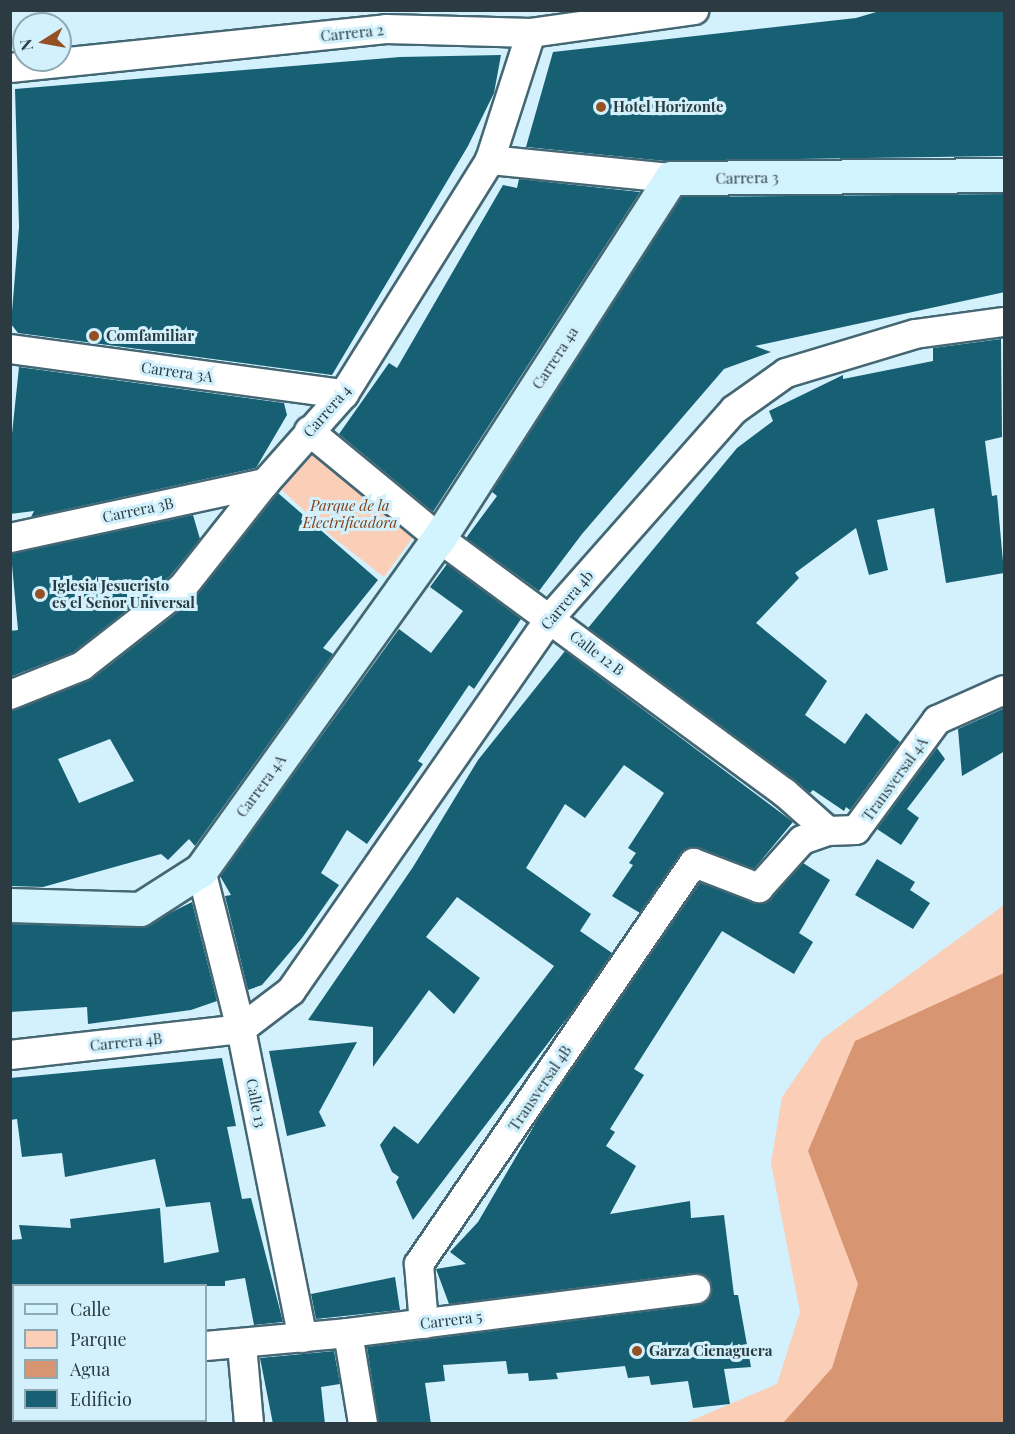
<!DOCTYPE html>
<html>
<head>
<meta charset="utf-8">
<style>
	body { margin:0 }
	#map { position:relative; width:1015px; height:1434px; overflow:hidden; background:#d2f1fc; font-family:"Playfair Display",serif }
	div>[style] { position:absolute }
	.green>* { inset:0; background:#fbcfb7 }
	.water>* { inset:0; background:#d79671 }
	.building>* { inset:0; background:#176074 }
	.roads { filter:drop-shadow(2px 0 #446773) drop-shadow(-2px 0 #446773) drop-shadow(0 2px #446773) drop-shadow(0 -2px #446773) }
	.street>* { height:28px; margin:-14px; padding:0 14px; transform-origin:14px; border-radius:14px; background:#fff }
	.secondary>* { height:33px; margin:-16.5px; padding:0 16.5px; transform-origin:16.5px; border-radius:16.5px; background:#d1f4fe }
	.dots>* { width:16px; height:16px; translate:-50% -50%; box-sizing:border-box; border:3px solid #d2f1fc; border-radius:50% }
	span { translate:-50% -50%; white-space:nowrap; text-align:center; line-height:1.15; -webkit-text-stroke:6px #d2f1fc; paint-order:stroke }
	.street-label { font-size:15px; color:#2b3b41 }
	.poi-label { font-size:15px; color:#2b3b41; font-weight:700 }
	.left { translate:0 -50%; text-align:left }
	.park-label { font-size:15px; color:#7f421a; font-style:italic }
	.frame { position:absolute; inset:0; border:12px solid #2b3b41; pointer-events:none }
	.legend { position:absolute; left:12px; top:1284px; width:195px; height:138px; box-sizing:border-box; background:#d2f1fc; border:2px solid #8fa8b1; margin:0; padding:8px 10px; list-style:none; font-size:18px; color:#2b3b41 }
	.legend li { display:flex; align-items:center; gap:12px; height:30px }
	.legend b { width:30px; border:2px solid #8fa8b1 }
	.north { position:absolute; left:12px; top:12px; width:60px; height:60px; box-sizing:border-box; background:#d2f1fc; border:2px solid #8fa8b1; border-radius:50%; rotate:259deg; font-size:16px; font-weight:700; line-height:24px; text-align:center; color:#2b3b41 }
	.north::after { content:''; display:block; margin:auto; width:21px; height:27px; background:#955024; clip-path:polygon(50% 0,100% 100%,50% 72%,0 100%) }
</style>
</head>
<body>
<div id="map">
	<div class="green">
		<div style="clip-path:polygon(315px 444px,418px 530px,384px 577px,330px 535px,281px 489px)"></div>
		<div style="clip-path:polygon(1004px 905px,1004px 1423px,683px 1424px,777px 1384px,800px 1312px,771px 1163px,782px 1097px,822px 1039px)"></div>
	</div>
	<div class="water">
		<div style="clip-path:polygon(1004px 973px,1004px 1423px,783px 1423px,832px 1368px,858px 1284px,808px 1151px,855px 1041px)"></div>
	</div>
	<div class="building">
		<div style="clip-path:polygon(883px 10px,1005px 10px,1005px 156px,665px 161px,526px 147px,553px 52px,856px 18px)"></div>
		<div style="clip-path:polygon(501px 55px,494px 93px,468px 146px,332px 375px,18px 333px,11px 324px,19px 227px,15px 89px,400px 57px)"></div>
		<div style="clip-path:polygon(519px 179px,640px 192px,433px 512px,339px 434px,389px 363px,397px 368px,503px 185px,517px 188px)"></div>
		<div style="clip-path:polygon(1005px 194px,1005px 292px,755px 346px,771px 352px,724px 369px,582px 534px,539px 591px,466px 538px,497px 496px,491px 491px,681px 197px)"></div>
		<div style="clip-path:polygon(1001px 339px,1002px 437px,985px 441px,992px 496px,997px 495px,1004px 573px,946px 583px,934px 508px,877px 520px,888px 570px,869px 575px,856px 528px,795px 573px,799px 578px,756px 623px,827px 681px,805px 715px,845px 744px,866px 713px,900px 742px,850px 810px,846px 807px,844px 811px,813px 790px,810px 793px,588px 628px,737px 448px,773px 421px,769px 411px,843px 375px,843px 379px,933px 361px,933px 348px)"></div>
		<div style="clip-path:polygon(19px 367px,284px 403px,287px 415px,256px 468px,31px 517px,34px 511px,10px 514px,10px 453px)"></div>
		<div style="clip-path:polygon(evenodd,278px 493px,378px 580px,323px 648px,333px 654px,195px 846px,189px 839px,168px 860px,161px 854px,43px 887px,10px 886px,10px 711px,92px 679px,192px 601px,278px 493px,110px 739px,134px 781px,79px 803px,58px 759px,110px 739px)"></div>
		<div style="clip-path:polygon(193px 515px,200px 539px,170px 576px,74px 652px,10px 677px,10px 631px,18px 630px,11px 554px)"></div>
		<div style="clip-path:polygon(447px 564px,521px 619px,474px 689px,469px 685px,418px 761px,423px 764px,367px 844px,347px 830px,321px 873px,339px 885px,302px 938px,262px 985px,248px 990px,225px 896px,231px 895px,220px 876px,399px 629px,431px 653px,463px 611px,430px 587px)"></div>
		<div style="clip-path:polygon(565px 651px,793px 822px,754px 869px,700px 848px,685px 849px,640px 913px,612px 896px,633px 865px,629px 863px,636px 853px,628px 848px,664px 793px,624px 765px,585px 818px,565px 804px,526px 868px,591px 914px,580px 931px,612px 953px,571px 1013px,413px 1220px,396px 1182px,399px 1177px,392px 1172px,380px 1145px,394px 1126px,418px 1144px,554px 966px,457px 897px,426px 937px,480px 978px,454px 1014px,429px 990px,373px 1067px,373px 1027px,308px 1020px,413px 867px,478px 760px)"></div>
		<div style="clip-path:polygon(1005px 708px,1005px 751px,962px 776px,958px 729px)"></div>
		<div style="clip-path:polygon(937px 748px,945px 759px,907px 809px,919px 818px,901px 845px,877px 829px)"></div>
		<div style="clip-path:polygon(877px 859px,915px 882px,910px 890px,930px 903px,913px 929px,855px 895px)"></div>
		<div style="clip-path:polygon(803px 863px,830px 880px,799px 933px,813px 942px,794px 974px,722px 931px,634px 1069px,644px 1075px,610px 1129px,615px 1132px,606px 1146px,636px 1166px,610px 1214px,690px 1201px,691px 1218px,724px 1215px,734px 1295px,738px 1295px,751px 1367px,724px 1369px,730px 1404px,693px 1408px,688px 1381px,651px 1385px,649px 1376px,628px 1378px,625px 1366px,556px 1373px,558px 1379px,529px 1381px,528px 1373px,508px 1374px,506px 1361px,443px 1365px,445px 1381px,425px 1383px,431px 1424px,379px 1424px,367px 1347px,698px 1305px,711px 1296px,709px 1280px,694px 1273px,449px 1304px,436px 1269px,466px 1264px,450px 1252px,478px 1222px,538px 1119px,700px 883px,762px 904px)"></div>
		<div style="clip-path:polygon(192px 902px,217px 1001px,191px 1010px,88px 1024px,87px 1007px,10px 1012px,10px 924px,140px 928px)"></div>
		<div style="clip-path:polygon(357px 1042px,319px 1112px,326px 1126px,287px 1136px,269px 1051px)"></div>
		<div style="clip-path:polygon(222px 1058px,236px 1126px,227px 1127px,242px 1199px,251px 1198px,283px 1322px,254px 1325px,245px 1278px,225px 1281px,225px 1286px,10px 1286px,10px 1240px,22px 1239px,19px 1225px,71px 1228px,70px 1219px,160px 1208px,164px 1263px,219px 1252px,210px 1202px,166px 1207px,155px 1159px,65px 1177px,62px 1153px,22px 1157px,17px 1119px,10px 1120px,10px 1078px)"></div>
		<div style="clip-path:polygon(395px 1277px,400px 1310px,316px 1319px,311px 1294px)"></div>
		<div style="clip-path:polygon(334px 1351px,340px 1384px,321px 1387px,325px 1424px,273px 1424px,260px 1358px)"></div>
	</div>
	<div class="roads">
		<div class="street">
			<div style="left:10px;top:68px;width:378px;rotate:-5.9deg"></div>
			<div style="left:386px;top:29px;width:145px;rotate:1.6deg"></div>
			<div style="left:531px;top:33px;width:165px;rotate:-8deg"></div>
			<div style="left:490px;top:160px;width:182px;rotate:5.7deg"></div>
			<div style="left:10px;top:349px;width:337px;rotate:7.7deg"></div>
			<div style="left:309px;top:431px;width:168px;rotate:39.5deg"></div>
			<div style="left:439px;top:538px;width:430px;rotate:36.4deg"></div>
			<div style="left:785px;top:793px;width:57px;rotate:41.5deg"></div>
			<div style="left:10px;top:538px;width:261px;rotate:-12.2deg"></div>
			<div style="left:10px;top:695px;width:78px;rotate:-21.9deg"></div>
			<div style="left:82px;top:666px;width:127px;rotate:-38deg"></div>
			<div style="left:182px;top:588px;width:134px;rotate:-51.7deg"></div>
			<div style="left:265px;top:483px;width:119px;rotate:-48.4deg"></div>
			<div style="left:344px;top:394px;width:276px;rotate:-58deg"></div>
			<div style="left:490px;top:160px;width:133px;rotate:-72.1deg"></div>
			<div style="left:201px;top:870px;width:164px;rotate:75.9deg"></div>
			<div style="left:241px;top:1029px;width:315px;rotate:78.7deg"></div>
			<div style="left:10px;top:1055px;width:232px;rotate:-6.4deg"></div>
			<div style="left:241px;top:1029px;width:63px;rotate:-37.2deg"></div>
			<div style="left:291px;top:991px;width:454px;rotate:-55.2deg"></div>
			<div style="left:550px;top:618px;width:278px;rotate:-48.5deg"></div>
			<div style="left:734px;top:410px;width:64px;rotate:-35.4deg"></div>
			<div style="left:786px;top:373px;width:135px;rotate:-16.8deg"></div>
			<div style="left:915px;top:334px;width:90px;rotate:-7.7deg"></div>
			<div style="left:424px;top:1324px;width:60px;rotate:-94.8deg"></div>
			<div style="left:419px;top:1264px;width:486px;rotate:-55.6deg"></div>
			<div style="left:694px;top:863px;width:70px;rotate:21deg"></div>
			<div style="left:759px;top:888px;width:64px;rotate:-48.1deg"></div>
			<div style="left:802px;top:840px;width:28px;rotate:-19deg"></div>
			<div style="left:828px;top:831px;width:28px;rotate:-2deg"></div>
			<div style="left:856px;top:830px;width:137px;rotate:-53.6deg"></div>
			<div style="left:937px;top:720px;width:73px;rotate:-24.1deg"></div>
			<div style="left:348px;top:1333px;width:92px;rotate:80.6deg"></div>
			<div style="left:242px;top:1345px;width:79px;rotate:84.9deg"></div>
			<div style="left:206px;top:1346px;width:143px;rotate:-5.2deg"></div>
			<div style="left:348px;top:1333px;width:351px;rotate:-7.2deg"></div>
			<div style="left:10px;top:1350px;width:4px"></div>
		</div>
		<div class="secondary">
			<div style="left:10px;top:905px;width:130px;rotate:1.8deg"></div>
			<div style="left:140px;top:909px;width:72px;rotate:-32.6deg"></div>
			<div style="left:201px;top:870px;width:408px;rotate:-54.4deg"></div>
			<div style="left:439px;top:538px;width:428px;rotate:-57.2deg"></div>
			<div style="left:671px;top:178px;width:333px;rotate:-0.5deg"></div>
		</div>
	</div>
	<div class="dots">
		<div style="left:601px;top:107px;background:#955024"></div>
		<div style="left:94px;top:336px;background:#955024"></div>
		<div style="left:40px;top:594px;background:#955024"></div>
		<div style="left:637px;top:1351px;background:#955024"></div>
	</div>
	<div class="street-label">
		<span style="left:352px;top:33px;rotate:-6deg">Carrera 2</span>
		<span style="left:747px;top:178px;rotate:-1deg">Carrera 3</span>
		<span style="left:555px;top:358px;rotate:-57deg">Carrera 4a</span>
		<span style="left:177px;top:372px;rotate:8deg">Carrera 3A</span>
		<span style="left:327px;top:411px;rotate:-49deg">Carrera 4</span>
		<span style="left:138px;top:510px;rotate:-12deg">Carrera 3B</span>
		<span style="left:567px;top:600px;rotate:-50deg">Carrera 4b</span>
		<span style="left:597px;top:653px;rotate:37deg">Calle 12 B</span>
		<span style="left:895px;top:779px;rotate:-54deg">Transversal 4A</span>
		<span style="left:261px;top:786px;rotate:-54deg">Carrera 4A</span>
		<span style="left:126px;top:1042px;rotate:-6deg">Carrera 4B</span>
		<span style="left:540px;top:1088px;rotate:-56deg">Transversal 4B</span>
		<span style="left:256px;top:1103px;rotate:79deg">Calle 13</span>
		<span style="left:451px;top:1320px;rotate:-7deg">Carrera 5</span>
	</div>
	<div class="poi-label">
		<span class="left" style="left:613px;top:107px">Hotel Horizonte</span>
		<span class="left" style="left:106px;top:336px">Comfamiliar</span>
		<span class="left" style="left:52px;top:594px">Iglesia Jesucristo<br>es el Señor Universal</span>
		<span class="left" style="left:649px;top:1351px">Garza Cienaguera</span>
	</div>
	<div class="park-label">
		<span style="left:350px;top:514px">Parque de la<br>Electrificadora</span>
	</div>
	<div class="frame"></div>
	<ul class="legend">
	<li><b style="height:8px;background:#d1f4fe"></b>Calle</li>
	<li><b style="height:16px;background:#fbcfb7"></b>Parque</li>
	<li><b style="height:16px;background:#d79671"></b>Agua</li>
	<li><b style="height:16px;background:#176074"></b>Edificio</li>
	</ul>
	<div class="north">N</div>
</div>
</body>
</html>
